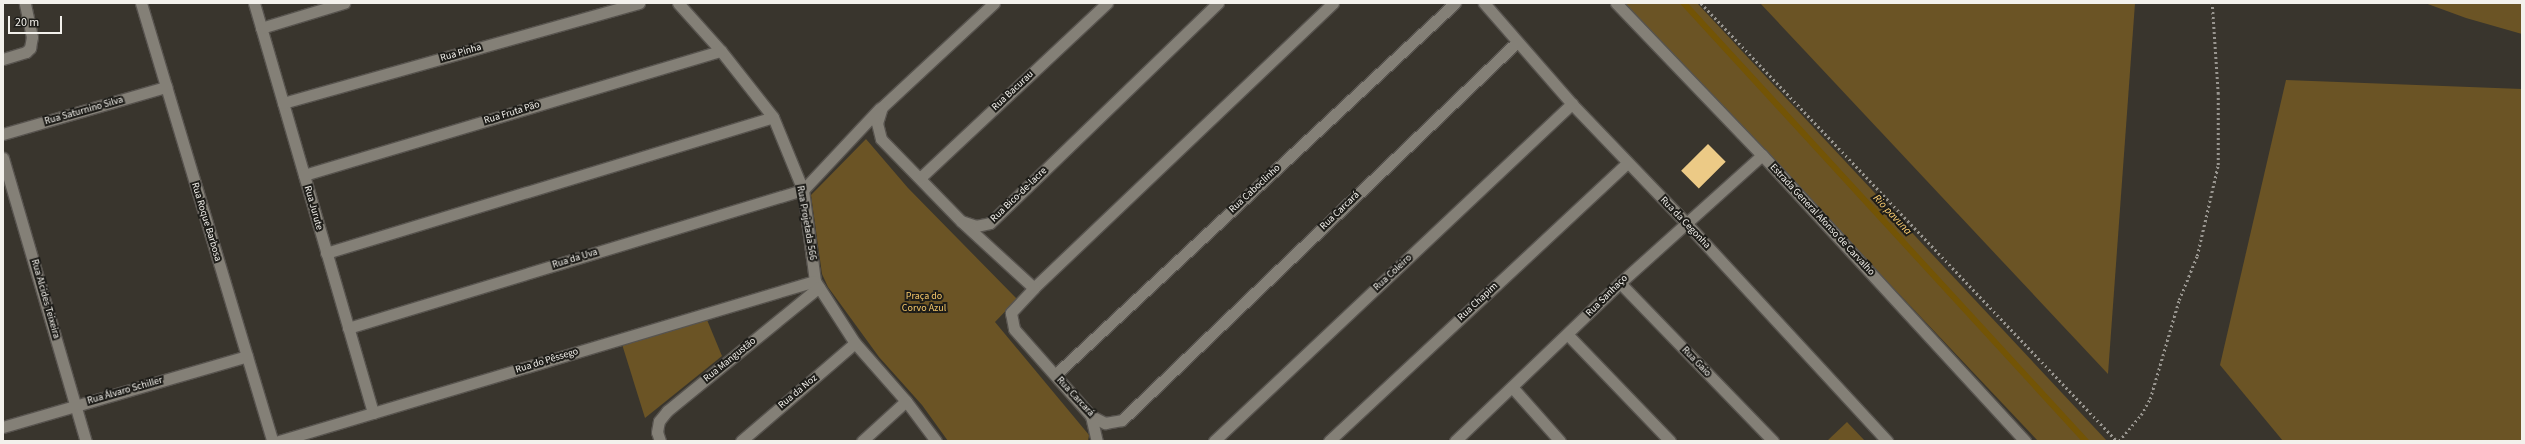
<!DOCTYPE html>
<html>
<head>
<meta charset="utf-8">
<style>
	body { margin:0 }
	#map { position:relative; width:2525px; height:444px; overflow:hidden; background:#39352d; font-family:"Source Sans 3",sans-serif }
	div>[style] { position:absolute }
	.green>* { inset:0; background:#6b5425 }
	.stream>* { height:5.5px; margin:-2.75px; padding:0 2.75px; transform-origin:2.75px; border-radius:2.75px; background:#735405 }
	.building>* { inset:0; background:#ecca86; transform-origin:0 0 }
	.path>* { height:2.5px; margin-top:-1.25px; transform-origin:0; background:repeating-linear-gradient(90deg,#999690 0 2px,transparent 0 5px) }
	.roads { filter:drop-shadow(1px 0 #57534e) drop-shadow(-1px 0 #57534e) drop-shadow(0 1px #57534e) drop-shadow(0 -1px #57534e) }
	.minor>* { height:11px; margin:-5.5px; padding:0 5.5px; transform-origin:5.5px; border-radius:5.5px; background:#848077 }
	.tertiary>* { height:11px; margin:-5.5px; padding:0 5.5px; transform-origin:5.5px; border-radius:5.5px; background:#848077 }
	span { translate:-50% -50%; white-space:nowrap; text-align:center; line-height:1.15; -webkit-text-stroke:4px #1e1d19; paint-order:stroke }
	.street-label { font-size:10px; color:#f3f1ec }
	.park-label { font-size:10px; color:#f5c769 }
	.water-label { font-size:11px; color:#fed072; font-style:italic }
	.frame { position:absolute; inset:0; border:4px solid #f3f1ec; pointer-events:none }
	.scale { position:absolute; left:8px; top:16px; width:54px; height:18px; box-sizing:border-box; border:2px solid #f3f1ec; border-top:0; padding-left:5px; font-size:12px; line-height:14px; white-space:nowrap; color:#f3f1ec; -webkit-text-stroke:3px #1e1d19; paint-order:stroke }
</style>
</head>
<body>
<div id="map">
	<div class="green">
		<div style="clip-path:polygon(1624px 3px,1697px 3px,2107px 441px,2038px 441px)"></div>
		<div style="clip-path:polygon(1760px 3px,2135px 3px,2108px 374px)"></div>
		<div style="clip-path:polygon(2425px 3px,2522px 3px,2522px 34px,2466px 18px)"></div>
		<div style="clip-path:polygon(2286px 80px,2522px 89px,2522px 441px,2283px 441px,2220px 365px)"></div>
		<div style="clip-path:polygon(866px 139px,908px 188px,1017px 299px,995px 322px,1089px 435px,1088px 441px,948px 441px,922px 405px,879px 357px,828px 287px,822px 274px,811px 195px)"></div>
		<div style="clip-path:polygon(705px 315px,722px 356px,645px 418px,621px 341px)"></div>
		<div style="clip-path:polygon(1847px 422px,1865px 441px,1827px 441px)"></div>
	</div>
	<div class="stream">
		<div style="left:1684px;top:3px;width:595px;rotate:47.45deg"></div>
	</div>
	<div class="building">
		<div style="left:1708px;top:144px;width:25px;height:38px;rotate:45deg"></div>
	</div>
	<div class="path">
		<div style="left:1701px;top:3px;width:604px;rotate:46.48deg"></div>
		<div style="left:2119px;top:441px;width:34px;rotate:-50deg"></div>
		<div style="left:2141px;top:415px;width:18px;rotate:-61deg"></div>
		<div style="left:2150px;top:399px;width:103px;rotate:-73.7deg"></div>
		<div style="left:2179px;top:300px;width:48px;rotate:-67.8deg"></div>
		<div style="left:2197px;top:256px;width:93px;rotate:-77deg"></div>
		<div style="left:2218px;top:165px;width:71px;rotate:-90deg"></div>
		<div style="left:2218px;top:94px;width:91px;rotate:-93.8deg"></div>
	</div>
	<div class="roads">
		<div class="minor">
			<div style="left:254px;top:3px;width:427px;rotate:73.8deg"></div>
			<div style="left:678px;top:3px;width:64px;rotate:48.1deg"></div>
			<div style="left:721px;top:51px;width:84px;rotate:51.8deg"></div>
			<div style="left:773px;top:117px;width:79px;rotate:67.7deg"></div>
			<div style="left:803px;top:190px;width:92px;rotate:82.5deg"></div>
			<div style="left:815px;top:281px;width:74px;rotate:57.2deg"></div>
			<div style="left:855px;top:343px;width:77px;rotate:48.7deg"></div>
			<div style="left:906px;top:401px;width:50px;rotate:53.1deg"></div>
			<div style="left:994px;top:3px;width:153px;rotate:137.1deg"></div>
			<div style="left:882px;top:107px;width:17px;rotate:107deg"></div>
			<div style="left:877px;top:123px;width:16px;rotate:76deg"></div>
			<div style="left:881px;top:139px;width:115px;rotate:45.7deg"></div>
			<div style="left:961px;top:221px;width:16px;rotate:18deg"></div>
			<div style="left:976px;top:226px;width:14px;rotate:-12deg"></div>
			<div style="left:990px;top:223px;width:317px;rotate:-44deg"></div>
			<div style="left:1333px;top:3px;width:413px;rotate:136.4deg"></div>
			<div style="left:1034px;top:288px;width:34px;rotate:133deg"></div>
			<div style="left:1011px;top:313px;width:16px;rotate:79deg"></div>
			<div style="left:1014px;top:329px;width:116px;rotate:48.5deg"></div>
			<div style="left:1091px;top:416px;width:16px;rotate:27deg"></div>
			<div style="left:1105px;top:423px;width:17px;rotate:-10deg"></div>
			<div style="left:1122px;top:420px;width:545px;rotate:-43.74deg"></div>
			<div style="left:1484px;top:3px;width:134px;rotate:48.9deg"></div>
			<div style="left:1572px;top:104px;width:165px;rotate:46.2deg"></div>
			<div style="left:1686px;top:223px;width:297px;rotate:47.3deg"></div>
			<div style="left:1616px;top:3px;width:211px;rotate:46.2deg"></div>
			<div style="left:1762px;top:155px;width:389px;rotate:47.4deg"></div>
			<div style="left:261px;top:28px;width:87px;rotate:-16.8deg"></div>
			<div style="left:3px;top:59px;width:24px;rotate:-17deg"></div>
			<div style="left:26px;top:52px;width:6px;rotate:-45deg"></div>
			<div style="left:30px;top:48px;width:11px;rotate:-80deg"></div>
			<div style="left:32px;top:37px;width:35px;rotate:-102deg"></div>
			<div style="left:283px;top:103px;width:370px;rotate:-15.7deg"></div>
			<div style="left:3px;top:134px;width:170px;rotate:-16.1deg"></div>
			<div style="left:3px;top:158px;width:295px;rotate:73.7deg"></div>
			<div style="left:304px;top:175px;width:435px;rotate:-16.6deg"></div>
			<div style="left:920px;top:178px;width:256px;rotate:-43.1deg"></div>
			<div style="left:963px;top:223px;width:96px;rotate:42.5deg"></div>
			<div style="left:326px;top:253px;width:467px;rotate:-16.9deg"></div>
			<div style="left:1620px;top:283px;width:220px;rotate:45.9deg"></div>
			<div style="left:348px;top:328px;width:475px;rotate:-16.9deg"></div>
			<div style="left:803px;top:190px;width:112px;rotate:-46.8deg"></div>
			<div style="left:1568px;top:335px;width:147px;rotate:46.1deg"></div>
			<div style="left:1055px;top:375px;width:546px;rotate:-42.92deg"></div>
			<div style="left:1512px;top:387px;width:72px;rotate:48.4deg"></div>
			<div style="left:1091px;top:416px;width:26px;rotate:77deg"></div>
			<div style="left:3px;top:427px;width:254px;rotate:-16.2deg"></div>
			<div style="left:279px;top:441px;width:559px;rotate:-16.62deg"></div>
			<div style="left:660px;top:441px;width:9px;rotate:-108deg"></div>
			<div style="left:657px;top:432px;width:11px;rotate:-80deg"></div>
			<div style="left:659px;top:421px;width:13px;rotate:-51deg"></div>
			<div style="left:667px;top:411px;width:196px;rotate:-39.2deg"></div>
			<div style="left:741px;top:441px;width:150px;rotate:-40.7deg"></div>
			<div style="left:862px;top:441px;width:59px;rotate:-42.3deg"></div>
			<div style="left:1214px;top:441px;width:492px;rotate:-43.3deg"></div>
			<div style="left:1329px;top:441px;width:408px;rotate:-43deg"></div>
			<div style="left:1455px;top:441px;width:228px;rotate:-43.8deg"></div>
			<div style="left:1620px;top:283px;width:191px;rotate:-42deg"></div>
		</div>
		<div class="tertiary">
			<div style="left:141px;top:3px;width:457px;rotate:73.3deg"></div>
		</div>
	</div>
	<div class="street-label">
		<span style="left:461px;top:53px;rotate:-16deg">Rua Pinha</span>
		<span style="left:1013px;top:91px;rotate:-43deg">Rua Bacurau</span>
		<span style="left:84px;top:111px;rotate:-16deg">Rua Saturnino Silva</span>
		<span style="left:512px;top:113px;rotate:-17deg">Rua Fruta Pão</span>
		<span style="left:1255px;top:189px;rotate:-43deg">Rua Caboclinho</span>
		<span style="left:1019px;top:195px;rotate:-44deg">Rua Bico-de-lacre</span>
		<span style="left:313px;top:208px;rotate:74deg">Rua Jurute</span>
		<span style="left:1340px;top:211px;rotate:-44deg">Rua Carcará</span>
		<span style="left:1822px;top:220px;rotate:47deg">Estrada General Afonso de Carvalho</span>
		<span style="left:206px;top:222px;rotate:73deg">Rua Roque Barbosa</span>
		<span style="left:806px;top:223px;rotate:80deg">Rua Projetada 566</span>
		<span style="left:1685px;top:223px;rotate:46deg">Rua da Cegonha</span>
		<span style="left:575px;top:259px;rotate:-17deg">Rua da Uva</span>
		<span style="left:1393px;top:273px;rotate:-43deg">Rua Coleiro</span>
		<span style="left:1607px;top:296px;rotate:-45deg">Rua Sanhaço</span>
		<span style="left:45px;top:299px;rotate:74deg">Rua Alcides Teixeira</span>
		<span style="left:1478px;top:302px;rotate:-43deg">Rua Chapim</span>
		<span style="left:730px;top:360px;rotate:-39deg">Rua Mangustão</span>
		<span style="left:547px;top:361px;rotate:-17deg">Rua do Pêssego</span>
		<span style="left:1696px;top:362px;rotate:46deg">Rua Gaio</span>
		<span style="left:125px;top:391px;rotate:-16deg">Rua Álvaro Schiller</span>
		<span style="left:798px;top:392px;rotate:-40deg">Rua da Noz</span>
		<span style="left:1075px;top:397px;rotate:47deg">Rua Carcará</span>
	</div>
	<div class="park-label">
		<span style="left:924px;top:302px">Praça do<br>Corvo Azul</span>
	</div>
	<div class="water-label">
		<span style="left:1892px;top:215px;rotate:47deg">Rio pavuna</span>
	</div>
	<div class="frame"></div>
	<div class="scale">20 m</div>
</div>
</body>
</html>
